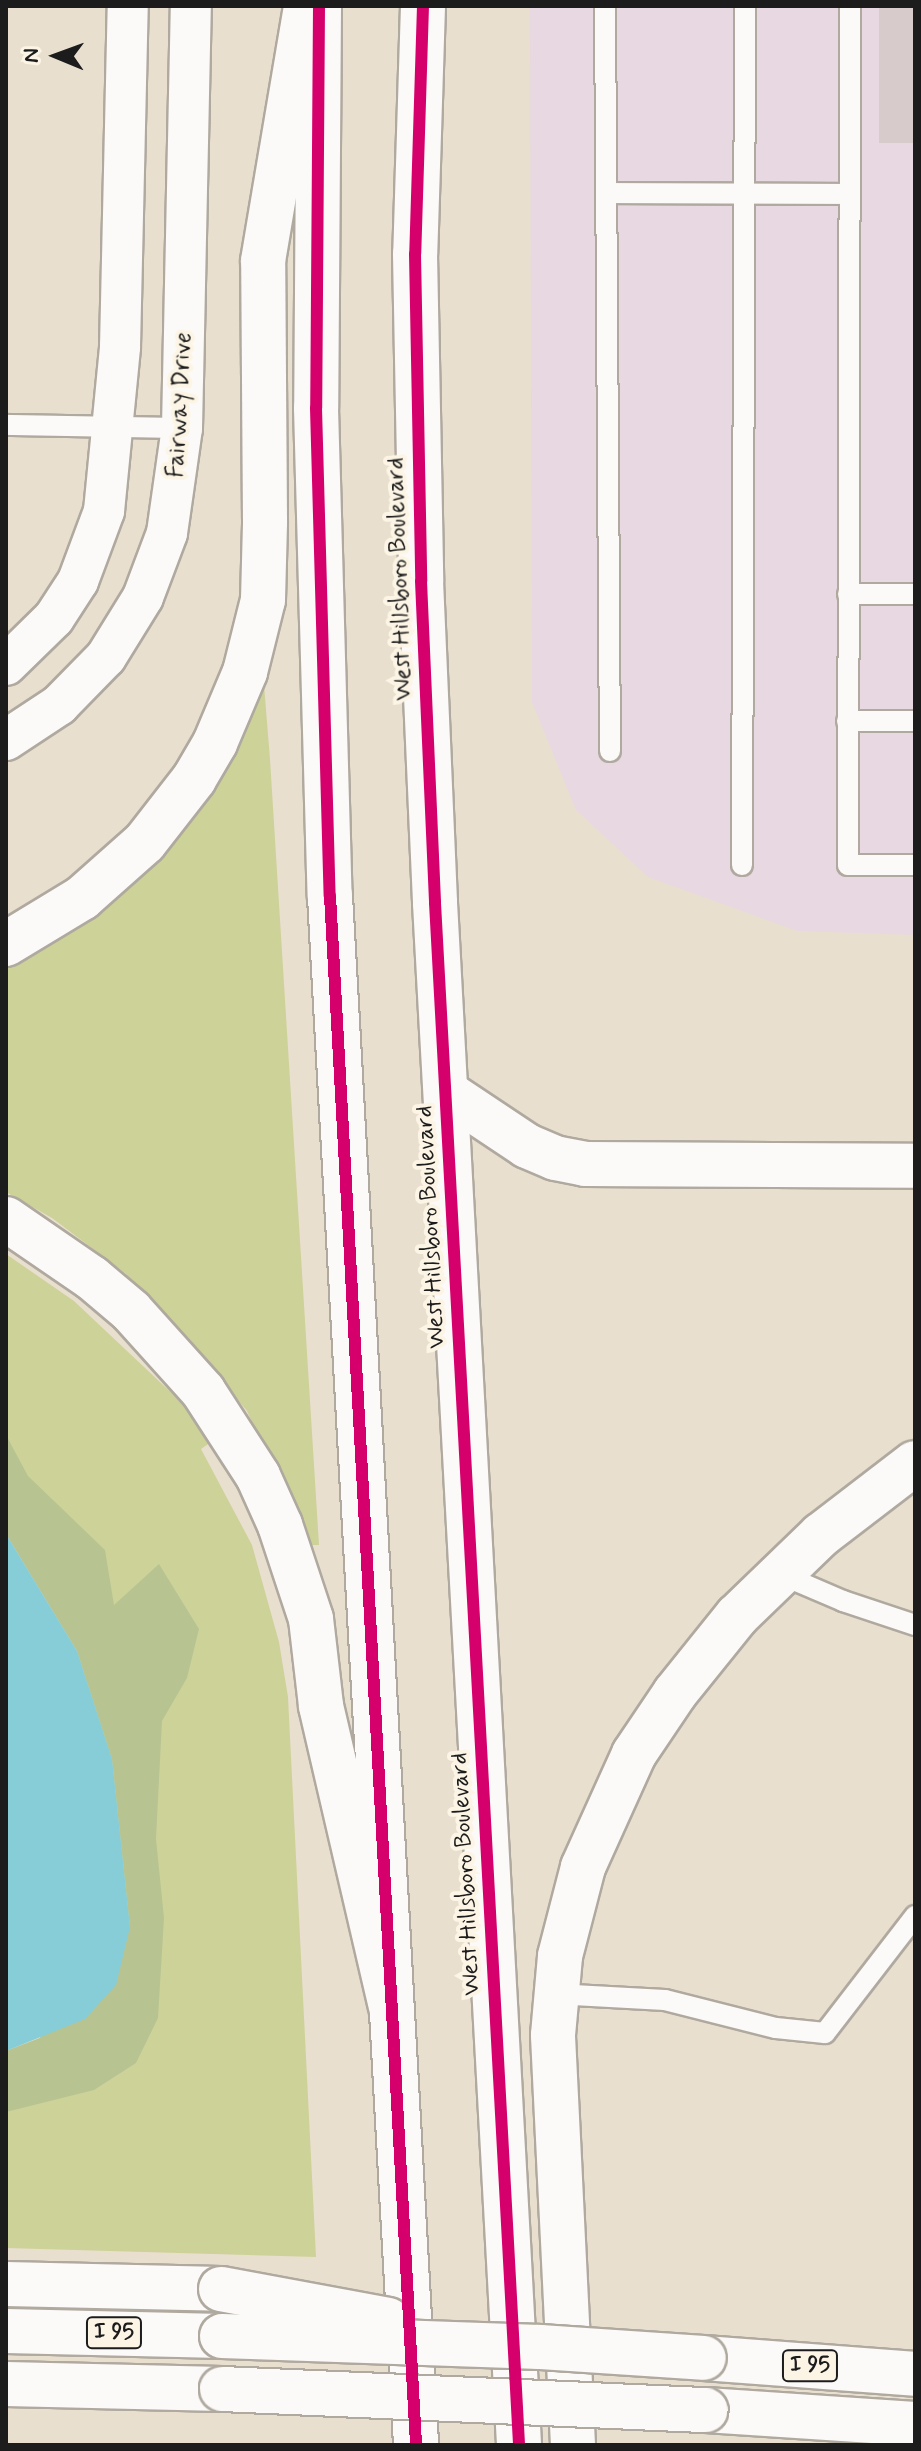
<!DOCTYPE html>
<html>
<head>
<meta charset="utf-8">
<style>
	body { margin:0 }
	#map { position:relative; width:921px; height:2451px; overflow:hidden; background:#e9dfcf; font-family:Mynerve,sans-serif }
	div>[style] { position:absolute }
	.built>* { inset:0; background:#e8d8e1 }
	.green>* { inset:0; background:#cdd299 }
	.forest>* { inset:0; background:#b8c392 }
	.water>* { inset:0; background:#87cdd7 }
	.building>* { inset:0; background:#d7cbcc; transform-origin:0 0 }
	.roads { filter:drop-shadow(2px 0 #afa99f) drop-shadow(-2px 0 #afa99f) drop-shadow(0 2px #afa99f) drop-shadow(0 -2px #afa99f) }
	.lane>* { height:20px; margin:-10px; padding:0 10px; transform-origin:10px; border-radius:10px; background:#fcfaf8 }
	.street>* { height:40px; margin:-20px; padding:0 20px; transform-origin:20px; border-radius:20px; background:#fcfaf8 }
	.primary>* { height:44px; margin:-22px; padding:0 22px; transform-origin:22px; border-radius:22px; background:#fcfaf8 }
	.highway>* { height:44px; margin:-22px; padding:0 22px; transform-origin:22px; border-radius:22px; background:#fcfaf8 }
	.bridges { filter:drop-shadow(2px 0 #afa99f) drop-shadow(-2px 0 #afa99f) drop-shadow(0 2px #afa99f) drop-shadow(0 -2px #afa99f) }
	.highway-bridge>* { height:44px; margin:-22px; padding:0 22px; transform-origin:22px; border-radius:22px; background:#fcfaf8 }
	.cycleway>* { height:12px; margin:-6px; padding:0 6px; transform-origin:6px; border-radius:6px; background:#d6006c }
	span { translate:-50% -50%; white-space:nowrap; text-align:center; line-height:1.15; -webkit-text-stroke:8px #fcf5e5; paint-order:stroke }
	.shield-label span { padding:2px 6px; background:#fcf5e5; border:2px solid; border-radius:6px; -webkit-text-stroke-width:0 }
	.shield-label { font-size:22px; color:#1c1c1c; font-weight:700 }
	.street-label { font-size:24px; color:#1c1c1c }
	.frame { position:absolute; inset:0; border:8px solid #1c1c1c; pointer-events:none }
	.north { position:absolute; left:16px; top:16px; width:80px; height:80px; -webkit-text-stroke:6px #fcf5e5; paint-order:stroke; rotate:271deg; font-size:22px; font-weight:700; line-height:32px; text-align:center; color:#1c1c1c }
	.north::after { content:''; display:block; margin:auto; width:28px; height:36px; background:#1c1c1c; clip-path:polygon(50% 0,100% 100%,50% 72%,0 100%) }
</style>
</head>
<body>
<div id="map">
	<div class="built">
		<div style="clip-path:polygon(530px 6px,915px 6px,915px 935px,797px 931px,648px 877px,576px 810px,532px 702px)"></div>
	</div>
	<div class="green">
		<div style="clip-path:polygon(264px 685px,270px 759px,319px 1545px,305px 1545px,247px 1411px,185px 1336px,125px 1273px,52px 1218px,6px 1192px,6px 965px,84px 923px,138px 879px,201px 806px,238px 747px)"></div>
		<div style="clip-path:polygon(6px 1254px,74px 1301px,196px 1416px,211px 1442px,201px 1449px,252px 1545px,279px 1642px,288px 1697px,316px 2257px,6px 2248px,6px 2051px,40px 2038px,77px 1651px,6px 1534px)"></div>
	</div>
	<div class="forest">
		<div style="clip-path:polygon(6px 1435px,28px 1476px,105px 1550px,114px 1605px,159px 1564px,199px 1629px,187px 1678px,162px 1721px,156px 1839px,164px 1918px,158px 2018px,136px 2063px,94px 2090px,6px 2112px,6px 2051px,40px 2038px,130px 1927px,112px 1759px,77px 1651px,6px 1534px)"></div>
	</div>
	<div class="water">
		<div style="clip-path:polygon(6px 1534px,77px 1651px,112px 1759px,130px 1927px,116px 1985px,85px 2019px,6px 2051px)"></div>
	</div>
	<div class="building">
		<div style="left:879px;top:6px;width:36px;height:137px"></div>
	</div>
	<div class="roads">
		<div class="lane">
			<div style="left:605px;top:6px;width:745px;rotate:89.62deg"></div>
			<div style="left:850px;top:6px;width:859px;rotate:90.13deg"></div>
			<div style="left:848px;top:865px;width:67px"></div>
			<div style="left:606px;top:193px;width:243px;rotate:0.2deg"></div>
			<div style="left:6px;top:425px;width:176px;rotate:1deg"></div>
			<div style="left:848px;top:594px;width:67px"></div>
			<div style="left:847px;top:721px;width:68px"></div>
			<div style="left:742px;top:865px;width:859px;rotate:-89.8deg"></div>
			<div style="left:780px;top:1574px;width:69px;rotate:23.2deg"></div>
			<div style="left:843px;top:1601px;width:76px;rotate:18.4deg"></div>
			<div style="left:555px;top:1994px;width:110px;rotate:3.1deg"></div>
			<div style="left:665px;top:2000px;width:114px;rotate:14.2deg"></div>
			<div style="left:776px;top:2028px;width:49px;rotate:5.8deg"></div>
			<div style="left:825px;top:2033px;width:148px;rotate:-52.4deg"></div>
		</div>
		<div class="street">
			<div style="left:6px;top:665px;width:67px;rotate:-44.4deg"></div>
			<div style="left:54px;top:618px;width:44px;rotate:-57deg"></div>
			<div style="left:78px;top:581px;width:75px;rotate:-69.6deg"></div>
			<div style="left:104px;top:511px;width:165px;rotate:-84.4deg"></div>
			<div style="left:120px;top:347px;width:341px;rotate:-88.7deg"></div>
			<div style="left:6px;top:740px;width:64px;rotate:-33.4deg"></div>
			<div style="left:59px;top:705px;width:67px;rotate:-45.6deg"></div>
			<div style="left:106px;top:657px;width:70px;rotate:-58.3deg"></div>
			<div style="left:143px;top:597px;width:68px;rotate:-69.4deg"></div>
			<div style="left:167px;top:533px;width:106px;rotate:-81.9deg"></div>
			<div style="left:182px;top:428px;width:422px;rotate:-88.8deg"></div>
		</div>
		<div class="primary">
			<div style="left:319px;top:6px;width:402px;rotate:90.4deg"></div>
			<div style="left:316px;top:408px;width:488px;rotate:88.4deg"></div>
			<div style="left:330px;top:896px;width:1551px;rotate:86.82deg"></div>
			<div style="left:423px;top:6px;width:248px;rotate:91.8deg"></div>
			<div style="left:415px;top:254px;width:327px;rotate:88.9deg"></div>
			<div style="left:421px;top:581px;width:322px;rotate:87.5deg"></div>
			<div style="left:435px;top:903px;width:1544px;rotate:86.88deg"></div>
		</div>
		<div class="highway">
			<div style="left:6px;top:944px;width:89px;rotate:-31.2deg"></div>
			<div style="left:82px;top:898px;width:84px;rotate:-41.6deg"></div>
			<div style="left:145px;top:842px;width:80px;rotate:-52.1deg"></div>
			<div style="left:194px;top:779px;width:42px;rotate:-59.7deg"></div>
			<div style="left:215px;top:743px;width:77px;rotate:-67.1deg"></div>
			<div style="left:245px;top:672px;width:74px;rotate:-76deg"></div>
			<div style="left:263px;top:600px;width:79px;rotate:-88.5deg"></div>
			<div style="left:265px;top:521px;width:260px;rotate:-90.4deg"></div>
			<div style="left:263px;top:261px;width:259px;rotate:-80.4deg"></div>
			<div style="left:446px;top:1092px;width:97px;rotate:33.7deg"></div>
			<div style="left:527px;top:1146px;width:30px;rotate:23deg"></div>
			<div style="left:555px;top:1158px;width:31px;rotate:11deg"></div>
			<div style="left:585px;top:1164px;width:330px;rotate:0.3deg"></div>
			<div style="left:6px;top:1219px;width:104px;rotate:34.5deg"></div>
			<div style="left:92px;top:1278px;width:51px;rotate:40.2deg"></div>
			<div style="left:131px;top:1311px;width:108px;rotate:48deg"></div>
			<div style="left:203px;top:1391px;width:101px;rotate:57.1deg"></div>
			<div style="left:258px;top:1476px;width:54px;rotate:65.8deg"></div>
			<div style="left:280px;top:1525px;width:99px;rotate:71.7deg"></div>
			<div style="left:311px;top:1619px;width:88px;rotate:83.4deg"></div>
			<div style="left:321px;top:1706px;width:308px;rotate:76.9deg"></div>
			<div style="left:6px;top:2284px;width:215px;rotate:1.3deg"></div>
			<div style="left:6px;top:2331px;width:216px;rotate:1.3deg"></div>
			<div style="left:704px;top:2358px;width:212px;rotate:4.3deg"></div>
			<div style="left:6px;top:2384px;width:216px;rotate:1.3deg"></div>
			<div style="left:706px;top:2410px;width:209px;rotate:3.8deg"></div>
			<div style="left:573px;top:2445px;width:410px;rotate:-92.8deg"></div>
			<div style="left:553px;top:2035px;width:79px;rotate:-84.9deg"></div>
			<div style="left:560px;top:1956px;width:92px;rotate:-75.5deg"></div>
			<div style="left:583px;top:1867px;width:124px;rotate:-65.7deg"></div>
			<div style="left:634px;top:1754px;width:73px;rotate:-56.1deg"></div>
			<div style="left:675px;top:1693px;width:99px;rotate:-51.2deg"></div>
			<div style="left:737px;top:1616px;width:117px;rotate:-44deg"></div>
			<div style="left:821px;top:1535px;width:118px;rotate:-37.5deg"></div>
		</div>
	</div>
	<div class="bridges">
		<div class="highway-bridge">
			<div style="left:221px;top:2289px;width:170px;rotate:10.5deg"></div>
			<div style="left:222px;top:2336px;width:318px;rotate:2deg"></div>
			<div style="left:540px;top:2347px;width:164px;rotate:3.8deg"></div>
			<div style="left:222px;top:2389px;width:484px;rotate:2.5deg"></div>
		</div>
	</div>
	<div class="cycleway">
		<div style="left:319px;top:6px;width:402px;rotate:90.4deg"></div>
		<div style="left:316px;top:408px;width:488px;rotate:88.4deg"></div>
		<div style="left:330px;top:896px;width:1551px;rotate:86.82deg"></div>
		<div style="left:423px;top:6px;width:248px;rotate:91.8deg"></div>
		<div style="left:415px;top:254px;width:327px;rotate:88.9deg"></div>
		<div style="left:421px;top:581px;width:322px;rotate:87.5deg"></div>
		<div style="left:435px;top:903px;width:1544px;rotate:86.88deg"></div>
	</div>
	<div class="shield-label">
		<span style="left:114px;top:2333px">I 95</span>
		<span style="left:810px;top:2366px">I 95</span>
	</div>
	<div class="street-label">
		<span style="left:180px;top:405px;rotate:-87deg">Fairway Drive</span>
		<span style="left:400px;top:579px;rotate:-92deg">West Hillsboro Boulevard</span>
		<span style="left:431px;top:1227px;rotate:-93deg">West Hillsboro Boulevard</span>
		<span style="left:466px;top:1874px;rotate:-93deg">West Hillsboro Boulevard</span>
	</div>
	<div class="frame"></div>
	<div class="north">N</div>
</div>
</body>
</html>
